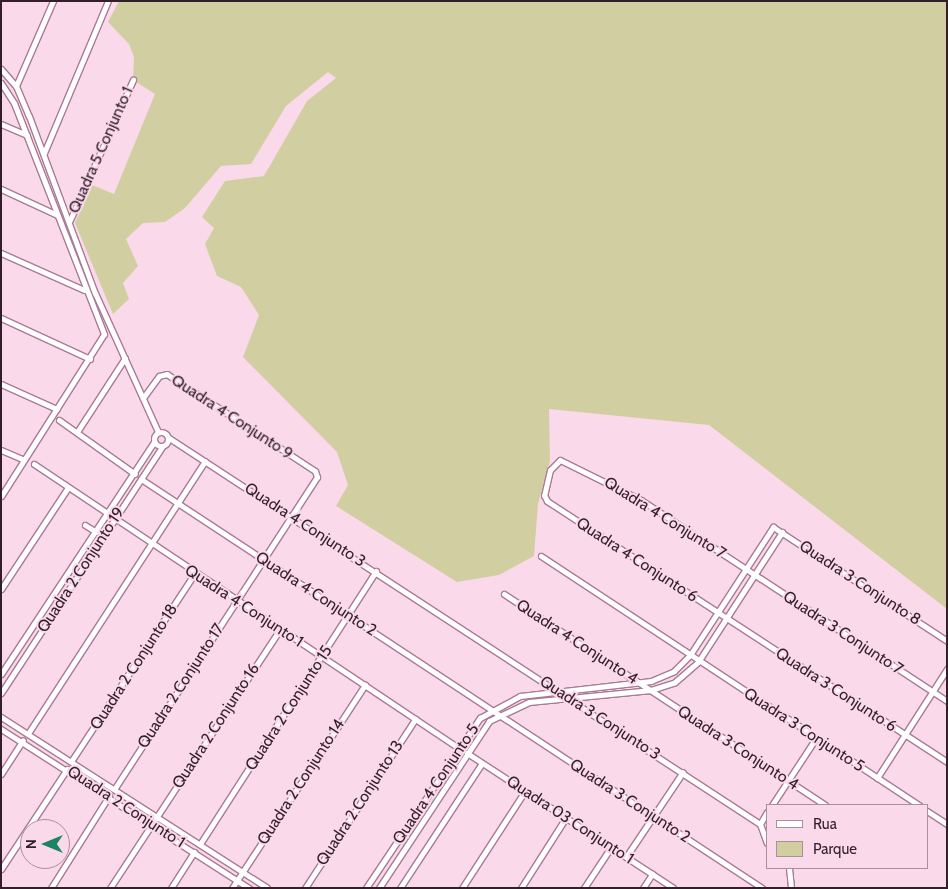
<!DOCTYPE html>
<html>
<head>
<meta charset="utf-8">
<style>
	body { margin:0 }
	#map { position:relative; width:948px; height:889px; overflow:hidden; background:#fad9ea; font-family:Cabin,sans-serif }
	div>[style] { position:absolute }
	.green>* { inset:0; background:#d1cfa1 }
	.roads { filter:drop-shadow(1px 0 #aa7a94) drop-shadow(-1px 0 #aa7a94) drop-shadow(0 1px #aa7a94) drop-shadow(0 -1px #aa7a94) }
	.street>* { height:5px; margin:-2.5px; padding:0 2.5px; transform-origin:2.5px; border-radius:2.5px; background:#fff }
	.street>.ring { margin:-2.5px; padding:0; box-sizing:content-box; background:none; border:5px solid #fff; border-radius:50% }
	span { translate:-50% -50%; white-space:nowrap; text-align:center; line-height:1.15; -webkit-text-stroke:4px #fad9ea; paint-order:stroke }
	.street-label { font-size:16px; color:#321f29 }
	.frame { position:absolute; inset:0; border:2px solid #321f29; pointer-events:none }
	.legend { position:absolute; left:766px; top:804px; width:162px; height:65px; box-sizing:border-box; background:#fad9ea; border:1px solid #aa8f9d; margin:0; padding:6px 9px; list-style:none; font-size:15px; color:#321f29 }
	.legend li { display:flex; align-items:center; gap:10px; height:25px }
	.legend b { width:25px; border:1px solid #aa8f9d }
	.north { position:absolute; left:20px; top:819px; width:50px; height:50px; box-sizing:border-box; background:#fad9ea; border:1px solid #aa8f9d; border-radius:50%; rotate:270deg; font-size:14px; font-weight:700; line-height:20px; text-align:center; color:#321f29 }
	.north::after { content:''; display:block; margin:auto; width:18px; height:22px; background:#198562; clip-path:polygon(50% 0,100% 100%,50% 72%,0 100%) }
</style>
</head>
<body>
<div id="map">
	<div class="green">
		<div style="clip-path:polygon(119px 1px,947px 1px,947px 609px,709px 425px,549px 409px,550px 461px,538px 504px,534px 556px,499px 575px,457px 582px,336px 506px,348px 485px,337px 452px,243px 357px,259px 315px,241px 287px,217px 276px,205px 244px,214px 228px,202px 217px,225px 181px,264px 176px,307px 101px,336px 78px,328px 72px,286px 106px,251px 164px,221px 166px,185px 208px,165px 222px,143px 223px,126px 239px,138px 266px,123px 283px,129px 299px,113px 314px,75px 223px,92px 185px,114px 194px,155px 94px,133px 80px,134px 57px,129px 44px,108px 22px)"></div>
	</div>
	<div class="roads">
		<div class="street">
			<div style="left:1px;top:69px;width:23px;rotate:49deg"></div>
			<div style="left:16px;top:86px;width:33px;rotate:67deg"></div>
			<div style="left:29px;top:116px;width:189px;rotate:69.6deg"></div>
			<div style="left:95px;top:293px;width:153px;rotate:65.6deg"></div>
			<div style="left:1px;top:83px;width:24px;rotate:57deg"></div>
			<div style="left:14px;top:103px;width:248px;rotate:68.7deg"></div>
			<div style="left:104px;top:334px;width:192px;rotate:122.4deg"></div>
			<div style="left:16px;top:86px;width:93px;rotate:-66.5deg"></div>
			<div style="left:1px;top:124px;width:28px;rotate:23deg"></div>
			<div style="left:44px;top:153px;width:165px;rotate:-67.2deg"></div>
			<div style="left:1px;top:189px;width:62px;rotate:24.9deg"></div>
			<div style="left:70px;top:220px;width:154px;rotate:-65.8deg"></div>
			<div style="left:1px;top:253px;width:91px;rotate:24deg"></div>
			<div style="left:1px;top:318px;width:98px;rotate:24.7deg"></div>
			<div style="left:1px;top:384px;width:61px;rotate:24.1deg"></div>
			<div style="left:59px;top:420px;width:93px;rotate:35.4deg"></div>
			<div class="ring" style="left:154px;top:432px;width:9px;height:9px"></div>
			<div style="left:77px;top:432px;width:88px;rotate:-57deg"></div>
			<div style="left:169px;top:438px;width:706px;rotate:33.15deg"></div>
			<div style="left:1px;top:450px;width:25px;rotate:23deg"></div>
			<div style="left:34px;top:464px;width:509px;rotate:33.78deg"></div>
			<div style="left:141px;top:479px;width:744px;rotate:33.37deg"></div>
			<div style="left:85px;top:525px;width:13px;rotate:32deg"></div>
			<div style="left:541px;top:556px;width:453px;rotate:33.4deg"></div>
			<div style="left:1px;top:589px;width:120px;rotate:-56.6deg"></div>
			<div style="left:504px;top:594px;width:384px;rotate:33.3deg"></div>
			<div style="left:1px;top:674px;width:278px;rotate:-56.6deg"></div>
			<div style="left:1px;top:693px;width:294px;rotate:-56.8deg"></div>
			<div style="left:947px;top:701px;width:366px;rotate:-146.7deg"></div>
			<div style="left:641px;top:500px;width:90px;rotate:-153.7deg"></div>
			<div style="left:560px;top:460px;width:14px;rotate:135deg"></div>
			<div style="left:550px;top:470px;width:26px;rotate:103deg"></div>
			<div style="left:544px;top:495px;width:7px;rotate:63deg"></div>
			<div style="left:547px;top:501px;width:478px;rotate:33.1deg"></div>
			<div style="left:1px;top:717px;width:316px;rotate:32.7deg"></div>
			<div style="left:1px;top:729px;width:295px;rotate:32.7deg"></div>
			<div style="left:29px;top:732px;width:323px;rotate:-57deg"></div>
			<div style="left:467px;top:753px;width:246px;rotate:33.2deg"></div>
			<div style="left:72px;top:760px;width:224px;rotate:-56.7deg"></div>
			<div style="left:1px;top:774px;width:40px;rotate:-57.1deg"></div>
			<div style="left:877px;top:778px;width:130px;rotate:-57.3deg"></div>
			<div style="left:115px;top:788px;width:371px;rotate:-57deg"></div>
			<div style="left:317px;top:477px;width:6px;rotate:-108deg"></div>
			<div style="left:315px;top:471px;width:177px;rotate:-146.8deg"></div>
			<div style="left:167px;top:374px;width:8px;rotate:166deg"></div>
			<div style="left:159px;top:376px;width:27px;rotate:126deg"></div>
			<div style="left:772px;top:805px;width:80px;rotate:-56.7deg"></div>
			<div style="left:927px;top:811px;width:24px;rotate:33deg"></div>
			<div style="left:767px;top:812px;width:14px;rotate:120deg"></div>
			<div style="left:760px;top:824px;width:20px;rotate:70deg"></div>
			<div style="left:200px;top:844px;width:325px;rotate:-57.2deg"></div>
			<div style="left:626px;top:857px;width:102px;rotate:-56.2deg"></div>
			<div style="left:789px;top:868px;width:20px;rotate:84deg"></div>
			<div style="left:1px;top:869px;width:120px;rotate:-56.6deg"></div>
			<div style="left:51px;top:888px;width:109px;rotate:-57.8deg"></div>
			<div style="left:110px;top:888px;width:310px;rotate:-56.7deg"></div>
			<div style="left:171px;top:888px;width:43px;rotate:-57.4deg"></div>
			<div style="left:232px;top:888px;width:243px;rotate:-56.8deg"></div>
			<div style="left:305px;top:888px;width:202px;rotate:-56.9deg"></div>
			<div style="left:366px;top:888px;width:205px;rotate:-56.2deg"></div>
			<div style="left:480px;top:718px;width:46px;rotate:-28.8deg"></div>
			<div style="left:520px;top:696px;width:132px;rotate:-6.5deg"></div>
			<div style="left:651px;top:681px;width:25px;rotate:-23deg"></div>
			<div style="left:674px;top:671px;width:23px;rotate:-45deg"></div>
			<div style="left:690px;top:655px;width:153px;rotate:-57deg"></div>
			<div style="left:773px;top:527px;width:208px;rotate:33.2deg"></div>
			<div style="left:379px;top:888px;width:200px;rotate:-56.6deg"></div>
			<div style="left:489px;top:721px;width:44px;rotate:-25.4deg"></div>
			<div style="left:529px;top:702px;width:123px;rotate:-5.6deg"></div>
			<div style="left:651px;top:690px;width:25px;rotate:-18deg"></div>
			<div style="left:675px;top:682px;width:30px;rotate:-41deg"></div>
			<div style="left:698px;top:662px;width:155px;rotate:-57.1deg"></div>
			<div style="left:400px;top:888px;width:149px;rotate:-56.7deg"></div>
			<div style="left:462px;top:888px;width:116px;rotate:-57deg"></div>
			<div style="left:521px;top:888px;width:82px;rotate:-57.5deg"></div>
			<div style="left:584px;top:888px;width:49px;rotate:-56.6deg"></div>
			<div style="left:643px;top:888px;width:17px;rotate:-57deg"></div>
		</div>
	</div>
	<div class="street-label">
		<span style="left:101px;top:150px;rotate:-66deg">Quadra 5 Conjunto 1</span>
		<span style="left:232px;top:417px;rotate:33deg">Quadra 4 Conjunto 9</span>
		<span style="left:665px;top:518px;rotate:32deg">Quadra 4 Conjunto 7</span>
		<span style="left:305px;top:525px;rotate:33deg">Quadra 4 Conjunto 3</span>
		<span style="left:637px;top:560px;rotate:33deg">Quadra 4 Conjunto 6</span>
		<span style="left:81px;top:570px;rotate:-57deg">Quadra 2 Conjunto 19</span>
		<span style="left:860px;top:583px;rotate:33deg">Quadra 3 Conjunto 8</span>
		<span style="left:316px;top:594px;rotate:33deg">Quadra 4 Conjunto 2</span>
		<span style="left:244px;top:606px;rotate:33deg">Quadra 4 Conjunto 1</span>
		<span style="left:843px;top:633px;rotate:33deg">Quadra 3 Conjunto 7</span>
		<span style="left:577px;top:642px;rotate:33deg">Quadra 4 Conjunto 4</span>
		<span style="left:134px;top:667px;rotate:-57deg">Quadra 2 Conjunto 18</span>
		<span style="left:181px;top:686px;rotate:-57deg">Quadra 2 Conjunto 17</span>
		<span style="left:836px;top:690px;rotate:33deg">Quadra 3 Conjunto 6</span>
		<span style="left:289px;top:708px;rotate:-57deg">Quadra 2 Conjunto 15</span>
		<span style="left:600px;top:718px;rotate:33deg">Quadra 3 Conjunto 3</span>
		<span style="left:216px;top:726px;rotate:-57deg">Quadra 2 Conjunto 16</span>
		<span style="left:804px;top:730px;rotate:33deg">Quadra 3 Conjunto 5</span>
		<span style="left:738px;top:748px;rotate:33deg">Quadra 3 Conjunto 4</span>
		<span style="left:301px;top:782px;rotate:-57deg">Quadra 2 Conjunto 14</span>
		<span style="left:436px;top:784px;rotate:-56deg">Quadra 4 Conjunto 5</span>
		<span style="left:630px;top:801px;rotate:33deg">Quadra 3 Conjunto 2</span>
		<span style="left:360px;top:803px;rotate:-57deg">Quadra 2 Conjunto 13</span>
		<span style="left:126px;top:807px;rotate:33deg">Quadra 2 Conjunto 1</span>
		<span style="left:570px;top:820px;rotate:33deg">Quadra 03 Conjunto 1</span>
	</div>
	<div class="frame"></div>
	<ul class="legend">
	<li><b style="height:6px;background:#fff"></b>Rua</li>
	<li><b style="height:14px;background:#d1cfa1"></b>Parque</li>
	</ul>
	<div class="north">N</div>
</div>
</body>
</html>
